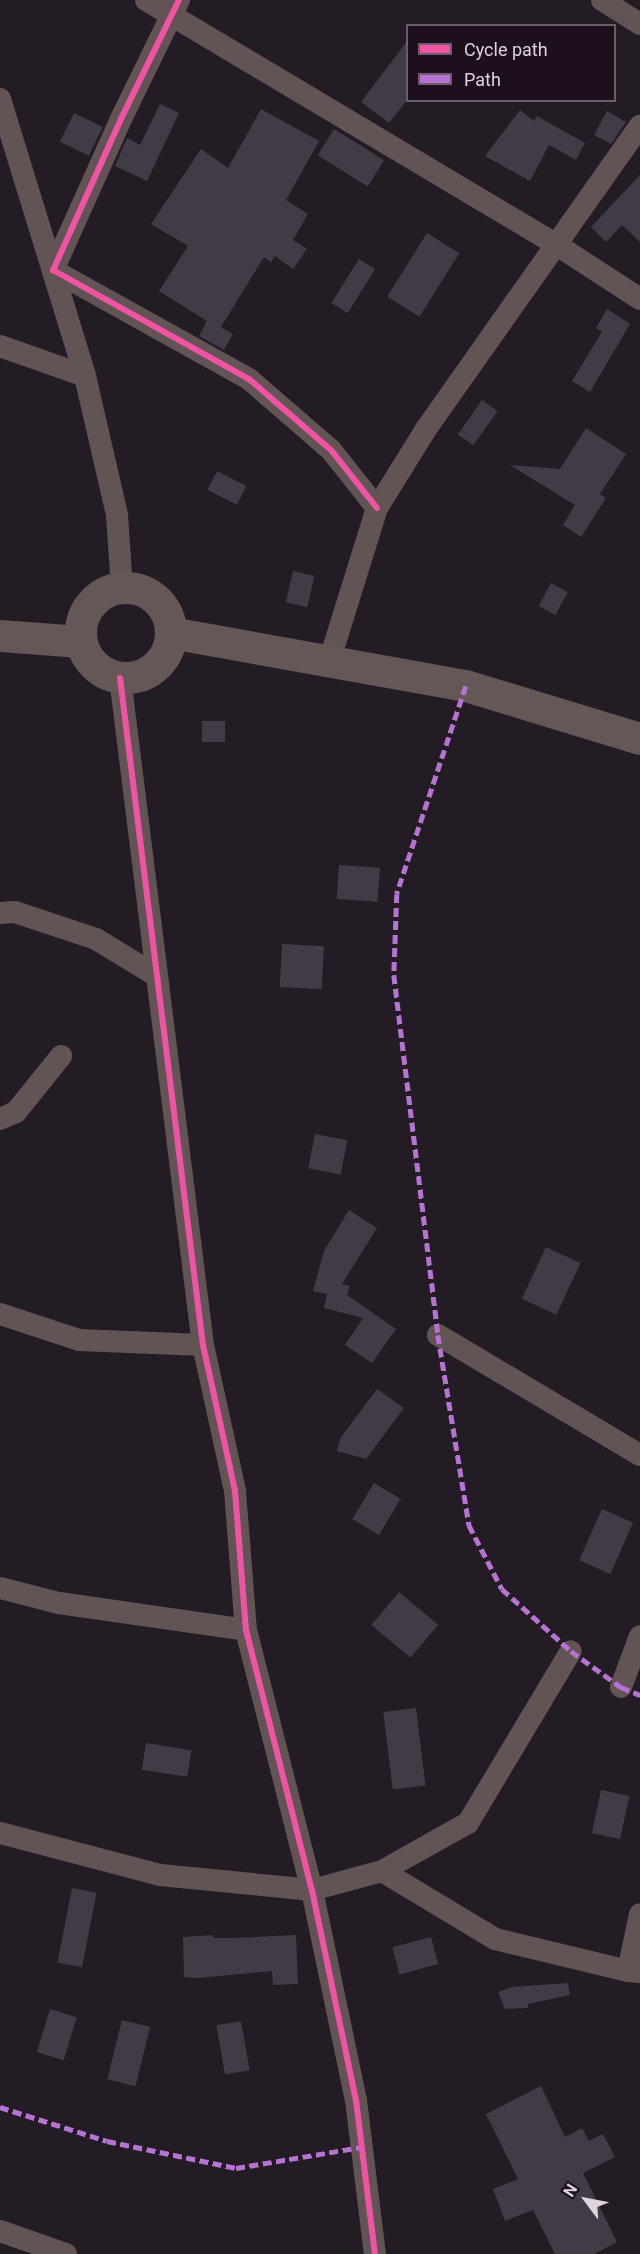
<!DOCTYPE html>
<html>
<head>
<meta charset="utf-8">
<style>
	body { margin:0 }
	#map { position:relative; width:640px; height:2254px; overflow:hidden; background:#241c24; font-family:Roboto,sans-serif }
	div>[style] { position:absolute }
	.building>* { inset:0; background:#413b48; transform-origin:0 0 }
	.street>* { height:22px; margin:-11px; padding:0 11px; transform-origin:11px; border-radius:11px; background:#625455 }
	.secondary>* { height:32px; margin:-16px; padding:0 16px; transform-origin:16px; border-radius:16px; background:#665757 }
	.secondary>.ring { margin:-16px; padding:0; box-sizing:content-box; background:none; border:32px solid #665757; border-radius:50% }
	.quiet>* { height:4.5px; margin-top:-2.25px; transform-origin:0; background:repeating-linear-gradient(90deg,#b673d3 0 9px,transparent 0 13.5px) }
	.cycleway>* { height:6px; margin:-3px; padding:0 3px; transform-origin:3px; border-radius:3px; background:#f153a3 }
	span { translate:-50% -50%; white-space:nowrap; text-align:center; line-height:1.15; -webkit-text-stroke:6px #1e0f1e; paint-order:stroke }
	.legend { position:absolute; left:406px; top:24px; width:210px; height:78px; box-sizing:border-box; background:#1e0f1e; border:2px solid #6b5d6b; margin:0; padding:8px 10px; list-style:none; font-size:18px; color:#ded3de }
	.legend li { display:flex; align-items:center; gap:12px; height:30px }
	.legend b { width:30px; border:2px solid #6b5d6b }
	.north { position:absolute; left:556px; top:2170px; width:60px; height:60px; -webkit-text-stroke:4px #1e0f1e; paint-order:stroke; rotate:302deg; font-size:16px; font-weight:700; line-height:24px; text-align:center; color:#ded3de }
	.north::after { content:''; display:block; margin:auto; width:21px; height:27px; background:#ded3de; clip-path:polygon(50% 0,100% 100%,50% 72%,0 100%) }
</style>
</head>
<body>
<div id="map">
	<div class="building">
		<div style="clip-path:polygon(408px 40px,408px 99px,389px 123px,361px 102px)"></div>
		<div style="clip-path:polygon(160px 104px,179px 113px,147px 181px,115px 166px,127px 138px,140px 145px)"></div>
		<div style="clip-path:polygon(261px 109px,319px 141px,286px 200px,308px 214px,293px 240px,307px 249px,293px 269px,275px 256px,271px 262px,264px 257px,221px 327px,233px 334px,224px 350px,199px 336px,207px 321px,159px 291px,188px 246px,151px 224px,201px 149px,228px 168px)"></div>
		<div style="clip-path:polygon(520px 110px,534px 121px,537px 116px,585px 143px,576px 160px,549px 145px,530px 181px,485px 156px)"></div>
		<div style="clip-path:polygon(607px 111px,626px 122px,611px 144px,594px 135px)"></div>
		<div style="left:74px;top:113px;width:32px;height:32px;rotate:26deg"></div>
		<div style="left:334px;top:129px;width:59px;height:31px;rotate:32deg"></div>
		<div style="clip-path:polygon(640px 175px,640px 242px,622px 225px,606px 242px,591px 227px)"></div>
		<div style="left:427px;top:233px;width:38px;height:75px;rotate:32deg"></div>
		<div style="left:359px;top:259px;width:19px;height:52px;rotate:32deg"></div>
		<div style="clip-path:polygon(607px 309px,630px 324px,590px 392px,572px 381px,602px 332px,596px 328px)"></div>
		<div style="left:482px;top:400px;width:19px;height:42px;rotate:35deg"></div>
		<div style="clip-path:polygon(586px 428px,626px 454px,600px 494px,606px 498px,581px 537px,563px 525px,575px 505px,510px 465px,560px 469px)"></div>
		<div style="left:217px;top:471px;width:33px;height:21px;rotate:27deg"></div>
		<div style="left:293px;top:571px;width:22px;height:32px;rotate:13deg"></div>
		<div style="left:551px;top:583px;width:19px;height:26px;rotate:28deg"></div>
		<div style="left:202px;top:721px;width:23px;height:21px"></div>
		<div style="left:339px;top:865px;width:41px;height:34px;rotate:4deg"></div>
		<div style="left:282px;top:944px;width:42px;height:43px;rotate:3deg"></div>
		<div style="left:315px;top:1134px;width:33px;height:35px;rotate:11deg"></div>
		<div style="clip-path:polygon(349px 1210px,377px 1228px,342px 1284px,350px 1286px,347px 1295px,396px 1329px,372px 1363px,345px 1345px,363px 1318px,324px 1308px,327px 1294px,313px 1291px,324px 1251px)"></div>
		<div style="left:546px;top:1247px;width:38px;height:57px;rotate:25deg"></div>
		<div style="clip-path:polygon(377px 1389px,404px 1408px,366px 1459px,337px 1451px,341px 1437px)"></div>
		<div style="left:374px;top:1483px;width:31px;height:42px;rotate:31deg"></div>
		<div style="left:602px;top:1509px;width:34px;height:56px;rotate:24deg"></div>
		<div style="left:399px;top:1592px;width:51px;height:43px;rotate:40deg"></div>
		<div style="left:416px;top:1708px;width:78px;height:33px;rotate:83deg"></div>
		<div style="left:146px;top:1743px;width:46px;height:27px;rotate:9deg"></div>
		<div style="left:601px;top:1790px;width:29px;height:44px;rotate:12deg"></div>
		<div style="left:72px;top:1888px;width:25px;height:76px;rotate:11deg"></div>
		<div style="clip-path:polygon(213px 1935px,213px 1938px,235px 1938px,296px 1935px,298px 1984px,273px 1985px,272px 1971px,198px 1978px,184px 1977px,183px 1937px)"></div>
		<div style="left:431px;top:1937px;width:28px;height:40px;rotate:75deg"></div>
		<div style="clip-path:polygon(568px 1983px,570px 1995px,528px 2004px,528px 2008px,505px 2009px,498px 1992px,512px 1987px)"></div>
		<div style="left:50px;top:2009px;width:28px;height:45px;rotate:17deg"></div>
		<div style="left:122px;top:2020px;width:29px;height:61px;rotate:14deg"></div>
		<div style="left:241px;top:2021px;width:50px;height:25px;rotate:80deg"></div>
		<div style="clip-path:polygon(541px 2086px,565px 2137px,582px 2128px,589px 2141px,603px 2134px,615px 2157px,583px 2173px,617px 2242px,594px 2254px,555px 2254px,533px 2210px,505px 2221px,493px 2189px,518px 2179px,486px 2114px)"></div>
	</div>
	<div class="street">
		<div style="left:146px;top:0;width:478px;rotate:30.8deg"></div>
		<div style="left:557px;top:245px;width:99px;rotate:33deg"></div>
		<div style="left:179px;top:0;width:132px;rotate:116deg"></div>
		<div style="left:121px;top:119px;width:166px;rotate:114.2deg"></div>
		<div style="left:53px;top:270px;width:224px;rotate:29.1deg"></div>
		<div style="left:249px;top:379px;width:108px;rotate:40.9deg"></div>
		<div style="left:331px;top:450px;width:74px;rotate:51.6deg"></div>
		<div style="left:602px;top:0;width:45px;rotate:32.3deg"></div>
		<div style="left:0;top:99px;width:290px;rotate:72.9deg"></div>
		<div style="left:85px;top:376px;width:143px;rotate:77deg"></div>
		<div style="left:117px;top:515px;width:73px;rotate:86.1deg"></div>
		<div style="left:0;top:346px;width:90px;rotate:19.4deg"></div>
		<div style="left:329px;top:662px;width:161px;rotate:-72.7deg"></div>
		<div style="left:377px;top:508px;width:93px;rotate:-58.2deg"></div>
		<div style="left:426px;top:429px;width:371px;rotate:-54.8deg"></div>
		<div style="left:120px;top:678px;width:672px;rotate:82.91deg"></div>
		<div style="left:203px;top:1345px;width:149px;rotate:77.6deg"></div>
		<div style="left:235px;top:1491px;width:139px;rotate:85.5deg"></div>
		<div style="left:246px;top:1630px;width:268px;rotate:75.8deg"></div>
		<div style="left:312px;top:1890px;width:215px;rotate:78.2deg"></div>
		<div style="left:356px;top:2100px;width:155px;rotate:83deg"></div>
		<div style="left:0;top:913px;width:15px;rotate:-4deg"></div>
		<div style="left:15px;top:912px;width:85px;rotate:18.4deg"></div>
		<div style="left:96px;top:939px;width:69px;rotate:31.4deg"></div>
		<div style="left:0;top:1119px;width:17px;rotate:-24deg"></div>
		<div style="left:16px;top:1112px;width:72px;rotate:-51.2deg"></div>
		<div style="left:0;top:1314px;width:83px;rotate:18.2deg"></div>
		<div style="left:79px;top:1340px;width:124px;rotate:2.3deg"></div>
		<div style="left:438px;top:1335px;width:235px;rotate:30.7deg"></div>
		<div style="left:0;top:1588px;width:61px;rotate:14.3deg"></div>
		<div style="left:59px;top:1603px;width:189px;rotate:8.2deg"></div>
		<div style="left:621px;top:1687px;width:54px;rotate:-69.6deg"></div>
		<div style="left:0;top:1833px;width:165px;rotate:14.7deg"></div>
		<div style="left:160px;top:1875px;width:153px;rotate:5.6deg"></div>
		<div style="left:312px;top:1890px;width:73px;rotate:-15.2deg"></div>
		<div style="left:382px;top:1871px;width:98px;rotate:-29.2deg"></div>
		<div style="left:468px;top:1823px;width:200px;rotate:-59.1deg"></div>
		<div style="left:382px;top:1871px;width:132px;rotate:31deg"></div>
		<div style="left:495px;top:1939px;width:137px;rotate:13.5deg"></div>
		<div style="left:628px;top:1971px;width:12px;rotate:5deg"></div>
		<div style="left:628px;top:1971px;width:58px;rotate:-78.1deg"></div>
		<div style="left:0;top:2231px;width:70px;rotate:19.2deg"></div>
	</div>
	<div class="secondary">
		<div class="ring" style="left:81px;top:588px;width:58px;height:58px"></div>
		<div style="left:171px;top:633px;width:300px;rotate:10.2deg"></div>
		<div style="left:466px;top:686px;width:182px;rotate:16.9deg"></div>
		<div style="left:0;top:636px;width:81px;rotate:4.2deg"></div>
	</div>
	<div class="quiet">
		<div style="left:466px;top:686px;width:219px;rotate:108.4deg"></div>
		<div style="left:397px;top:894px;width:81px;rotate:92.1deg"></div>
		<div style="left:394px;top:975px;width:363px;rotate:83deg"></div>
		<div style="left:438px;top:1335px;width:193px;rotate:80.7deg"></div>
		<div style="left:469px;top:1525px;width:72px;rotate:62.7deg"></div>
		<div style="left:502px;top:1589px;width:93px;rotate:41.9deg"></div>
		<div style="left:571px;top:1651px;width:62px;rotate:35.8deg"></div>
		<div style="left:621px;top:1687px;width:21px;rotate:23deg"></div>
		<div style="left:0;top:2107px;width:112px;rotate:17.6deg"></div>
		<div style="left:107px;top:2141px;width:132px;rotate:11.8deg"></div>
		<div style="left:236px;top:2168px;width:128px;rotate:-9.5deg"></div>
	</div>
	<div class="cycleway">
		<div style="left:179px;top:0;width:132px;rotate:116deg"></div>
		<div style="left:121px;top:119px;width:166px;rotate:114.2deg"></div>
		<div style="left:53px;top:270px;width:224px;rotate:29.1deg"></div>
		<div style="left:249px;top:379px;width:108px;rotate:40.9deg"></div>
		<div style="left:331px;top:450px;width:74px;rotate:51.6deg"></div>
		<div style="left:120px;top:678px;width:672px;rotate:82.91deg"></div>
		<div style="left:203px;top:1345px;width:149px;rotate:77.6deg"></div>
		<div style="left:235px;top:1491px;width:139px;rotate:85.5deg"></div>
		<div style="left:246px;top:1630px;width:268px;rotate:75.8deg"></div>
		<div style="left:312px;top:1890px;width:215px;rotate:78.2deg"></div>
		<div style="left:356px;top:2100px;width:155px;rotate:83deg"></div>
	</div>
	<ul class="legend">
	<li><b style="height:8px;background:#f153a3"></b>Cycle path</li>
	<li><b style="height:8px;background:#b673d3"></b>Path</li>
	</ul>
	<div class="north">N</div>
</div>
</body>
</html>
